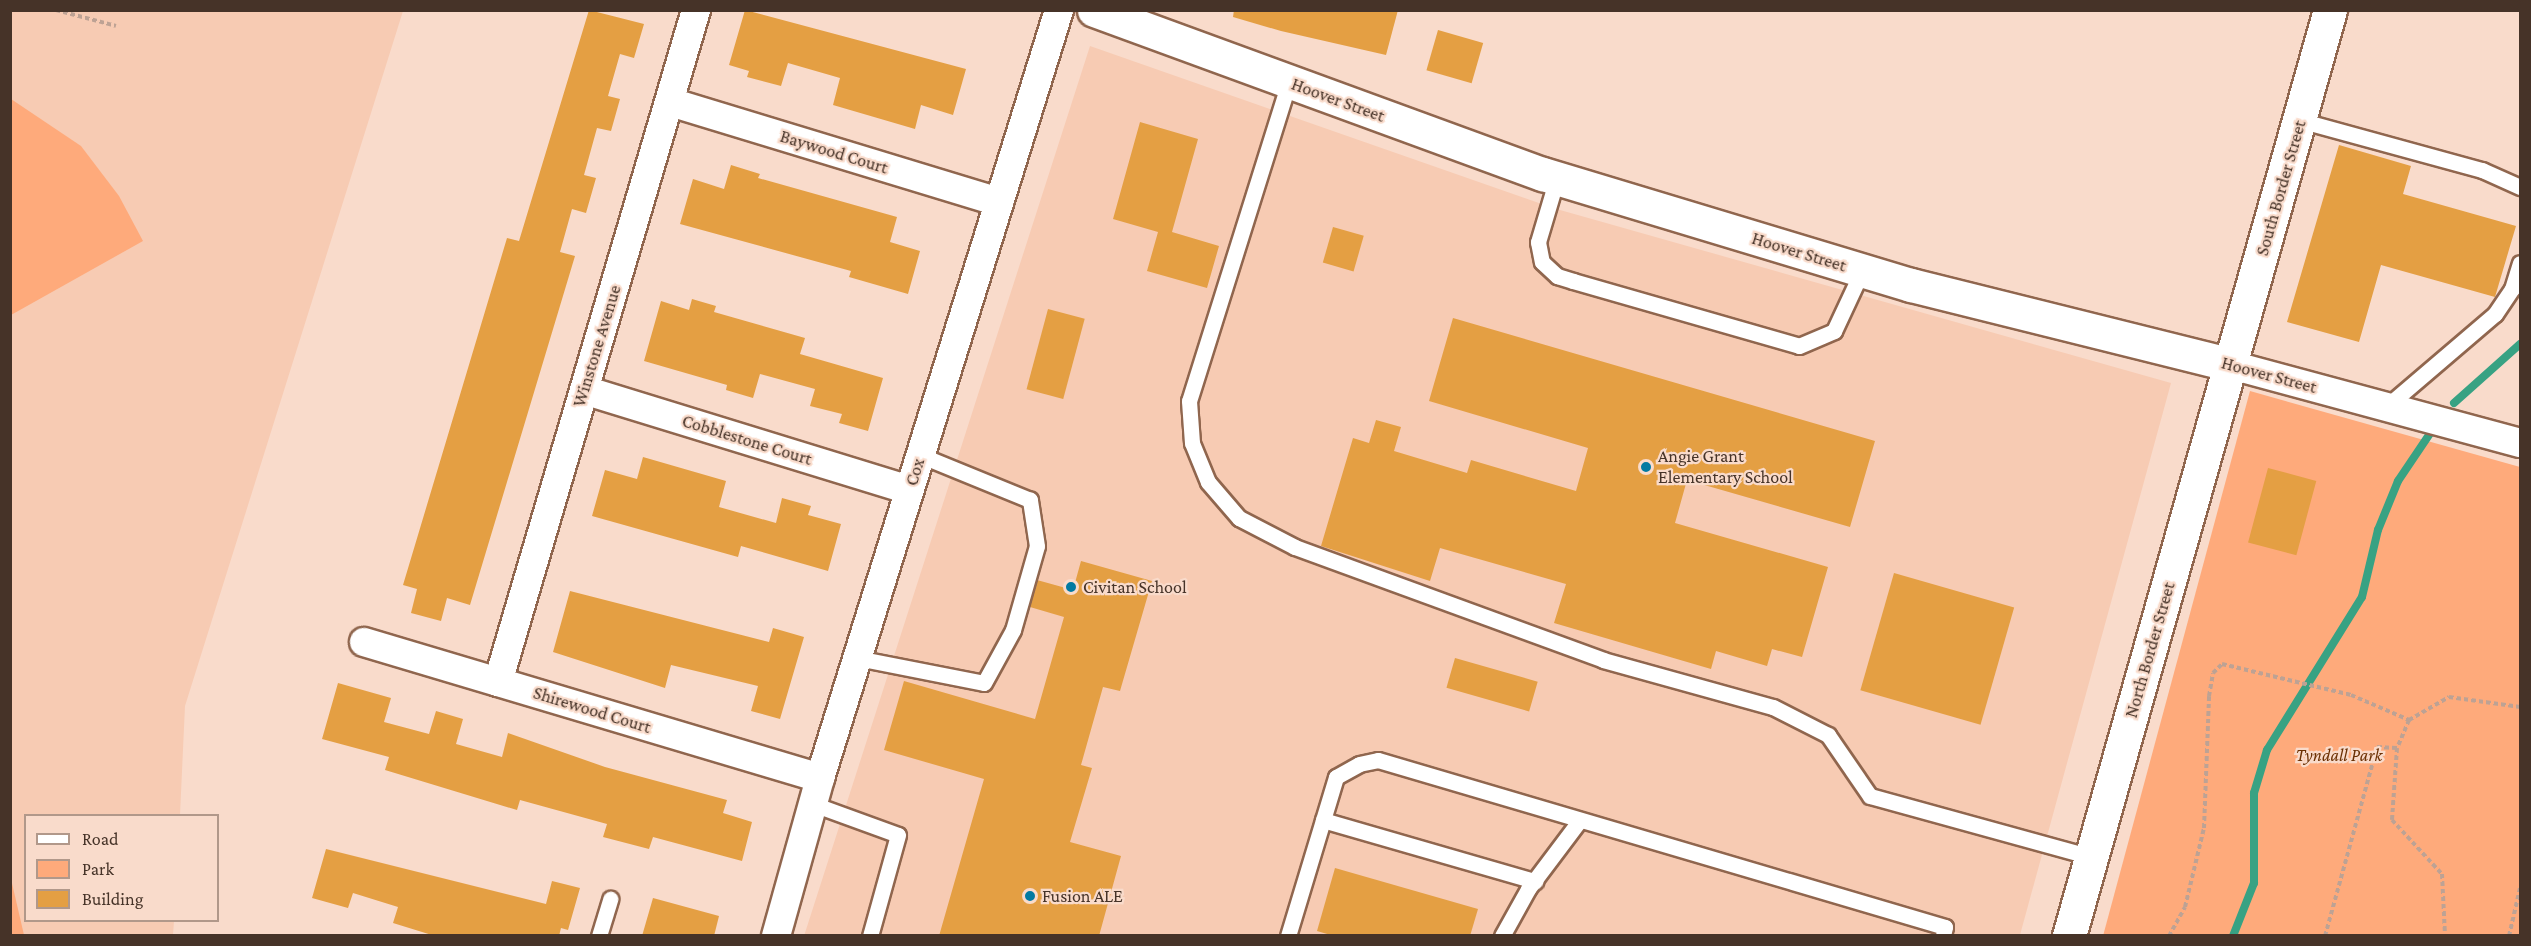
<!DOCTYPE html>
<html>
<head>
<meta charset="utf-8">
<style>
	body { margin:0 }
	#map { position:relative; width:2531px; height:946px; overflow:hidden; background:#f9dbcb; font-family:"Crimson Pro",serif }
	div>[style] { position:absolute }
	.built>* { inset:0; background:#f7cbb3 }
	.green>* { inset:0; background:#feaa7b }
	.stream>* { height:8px; margin:-4px; padding:0 4px; transform-origin:4px; border-radius:4px; background:#38a283 }
	.building>* { inset:0; background:#e49f43; transform-origin:0 0 }
	.path>* { height:4px; margin-top:-2px; transform-origin:0; background:repeating-linear-gradient(90deg,#bda294 0 4.5px,transparent 0 7.5px) }
	.roads { filter:drop-shadow(2px 0 #90664e) drop-shadow(-2px 0 #90664e) drop-shadow(0 2px #90664e) drop-shadow(0 -2px #90664e) }
	.lane>* { height:15px; margin:-7.5px; padding:0 7.5px; transform-origin:7.5px; border-radius:7.5px; background:#fff }
	.street>* { height:28px; margin:-14px; padding:0 14px; transform-origin:14px; border-radius:14px; background:#fff }
	.secondary>* { height:33px; margin:-16.5px; padding:0 16.5px; transform-origin:16.5px; border-radius:16.5px; background:#fff }
	.dots>* { width:16px; height:16px; translate:-50% -50%; box-sizing:border-box; border:3px solid #f9dbcb; border-radius:50% }
	span { translate:-50% -50%; white-space:nowrap; text-align:center; line-height:1.15; -webkit-text-stroke:4.5px #f9dbcb; paint-order:stroke }
	.street-label { font-size:18px; color:#463328 }
	.poi-label { font-size:18px; color:#463328 }
	.left { translate:0 -50%; text-align:left }
	.park-label { font-size:18px; color:#6b3003; font-style:italic }
	.frame { position:absolute; inset:0; border:12px solid #463328; pointer-events:none }
	.legend { position:absolute; left:24px; top:814px; width:195px; height:108px; box-sizing:border-box; background:#f9dbcb; border:2px solid #b1988a; margin:0; padding:8px 10px; list-style:none; font-size:18px; color:#463328 }
	.legend li { display:flex; align-items:center; gap:12px; height:30px }
	.legend b { width:30px; border:2px solid #b1988a }
</style>
</head>
<body>
<div id="map">
	<div class="built">
		<div style="clip-path:polygon(10px 11px,403px 11px,185px 706px,180px 815px,26px 816px,26px 920px,174px 921px,173px 935px,11px 935px)"></div>
		<div style="clip-path:polygon(1090px 46px,1553px 208px,2171px 383px,2020px 935px,804px 936px)"></div>
	</div>
	<div class="green">
		<div style="clip-path:polygon(11px 99px,81px 146px,119px 196px,143px 241px,11px 315px)"></div>
		<div style="clip-path:polygon(2250px 391px,2520px 467px,2520px 935px,2103px 936px)"></div>
		<div style="clip-path:polygon(11px 879px,24px 935px,11px 935px)"></div>
	</div>
	<div class="stream">
		<div style="left:2454px;top:403px;width:89px;rotate:-41.8deg"></div>
		<div style="left:2233px;top:936px;width:57px;rotate:-68.4deg"></div>
		<div style="left:2254px;top:883px;width:90px;rotate:-90deg"></div>
		<div style="left:2254px;top:793px;width:45px;rotate:-73.2deg"></div>
		<div style="left:2267px;top:750px;width:180px;rotate:-58.2deg"></div>
		<div style="left:2362px;top:597px;width:69px;rotate:-76.6deg"></div>
		<div style="left:2378px;top:530px;width:53px;rotate:-67.8deg"></div>
		<div style="left:2398px;top:481px;width:59px;rotate:-56deg"></div>
	</div>
	<div class="building">
		<div style="clip-path:polygon(589px 10px,644px 24px,634px 58px,620px 54px,608px 96px,620px 99px,611px 131px,597px 128px,584px 175px,596px 178px,586px 213px,572px 209px,560px 252px,575px 256px,470px 605px,447px 598px,441px 621px,411px 613px,417px 589px,403px 585px,507px 238px,519px 241px)"></div>
		<div style="clip-path:polygon(745px 10px,966px 69px,953px 115px,921px 105px,915px 129px,833px 105px,840px 78px,788px 63px,781px 86px,747px 77px,749px 71px,729px 65px)"></div>
		<div style="clip-path:polygon(1234px 10px,1398px 10px,1386px 55px,1281px 31px,1233px 17px)"></div>
		<div style="left:1438px;top:30px;width:47px;height:42px;rotate:16deg"></div>
		<div style="clip-path:polygon(1140px 122px,1198px 139px,1172px 232px,1219px 246px,1207px 288px,1147px 271px,1158px 232px,1113px 219px)"></div>
		<div style="clip-path:polygon(2339px 145px,2411px 166px,2403px 194px,2516px 226px,2495px 297px,2381px 265px,2359px 342px,2287px 322px)"></div>
		<div style="clip-path:polygon(731px 165px,760px 174px,758px 178px,897px 217px,890px 242px,920px 251px,908px 294px,849px 277px,851px 271px,680px 224px,693px 179px,724px 189px)"></div>
		<div style="left:1333px;top:227px;width:32px;height:37px;rotate:16deg"></div>
		<div style="clip-path:polygon(692px 299px,716px 306px,714px 312px,805px 338px,800px 354px,883px 378px,868px 431px,839px 423px,842px 414px,810px 406px,815px 389px,760px 374px,753px 398px,726px 390px,727px 385px,644px 361px,661px 301px,689px 310px)"></div>
		<div style="left:1048px;top:309px;width:38px;height:83px;rotate:15deg"></div>
		<div style="clip-path:polygon(1453px 318px,1875px 441px,1850px 527px,1687px 480px,1675px 523px,1828px 567px,1802px 657px,1772px 649px,1767px 666px,1716px 651px,1711px 669px,1554px 623px,1566px 584px,1440px 548px,1430px 581px,1321px 546px,1353px 438px,1369px 443px,1376px 420px,1401px 427px,1394px 451px,1467px 473px,1471px 460px,1576px 491px,1588px 448px,1429px 401px)"></div>
		<div style="clip-path:polygon(643px 457px,726px 481px,719px 507px,776px 523px,782px 498px,811px 506px,808px 515px,841px 524px,828px 571px,741px 546px,738px 557px,592px 516px,605px 470px,637px 479px)"></div>
		<div style="left:2268px;top:468px;width:50px;height:77px;rotate:15deg"></div>
		<div style="clip-path:polygon(1081px 561px,1152px 581px,1120px 691px,1103px 687px,1081px 765px,1092px 768px,1070px 842px,1121px 856px,1099px 936px,939px 936px,984px 779px,884px 750px,904px 681px,1035px 719px,1064px 617px,1030px 607px,1037px 580px,1073px 590px)"></div>
		<div style="left:1894px;top:573px;width:125px;height:122px;rotate:16deg"></div>
		<div style="clip-path:polygon(570px 591px,769px 642px,773px 628px,804px 637px,780px 719px,751px 711px,758px 686px,671px 665px,665px 688px,553px 652px)"></div>
		<div style="left:1455px;top:658px;width:86px;height:31px;rotate:16deg"></div>
		<div style="clip-path:polygon(338px 683px,391px 698px,384px 722px,429px 734px,436px 711px,463px 719px,456px 744px,502px 757px,508px 733px,605px 767px,727px 800px,723px 813px,752px 822px,742px 861px,653px 837px,649px 849px,603px 837px,607px 824px,520px 800px,517px 810px,385px 770px,389px 757px,322px 739px)"></div>
		<div style="clip-path:polygon(326px 849px,546px 904px,552px 881px,580px 888px,568px 930px,561px 928px,559px 936px,435px 936px,393px 923px,398px 907px,353px 893px,348px 908px,312px 898px)"></div>
		<div style="clip-path:polygon(1335px 868px,1478px 909px,1470px 936px,1334px 936px,1317px 931px)"></div>
		<div style="clip-path:polygon(653px 898px,719px 916px,714px 936px,642px 936px)"></div>
	</div>
	<div class="path">
		<div style="left:56px;top:10px;width:62px;rotate:14.9deg"></div>
		<div style="left:2409px;top:720px;width:30px;rotate:113deg"></div>
		<div style="left:2397px;top:748px;width:72px;rotate:94deg"></div>
		<div style="left:2392px;top:820px;width:74px;rotate:47.2deg"></div>
		<div style="left:2442px;top:874px;width:62px;rotate:87.2deg"></div>
		<div style="left:2169px;top:936px;width:33px;rotate:-61deg"></div>
		<div style="left:2185px;top:907px;width:81px;rotate:-76.5deg"></div>
		<div style="left:2204px;top:828px;width:132px;rotate:-87.8deg"></div>
		<div style="left:2209px;top:696px;width:23px;rotate:-80deg"></div>
		<div style="left:2213px;top:673px;width:13px;rotate:-45deg"></div>
		<div style="left:2222px;top:664px;width:133px;rotate:13.5deg"></div>
		<div style="left:2351px;top:695px;width:63px;rotate:23.3deg"></div>
		<div style="left:2409px;top:720px;width:46px;rotate:-29.9deg"></div>
		<div style="left:2449px;top:697px;width:72px;rotate:8deg"></div>
		<div style="left:2325px;top:936px;width:196px;rotate:-74.6deg"></div>
		<div style="left:2377px;top:747px;width:20px;rotate:3deg"></div>
		<div style="left:2509px;top:936px;width:49px;rotate:-77.1deg"></div>
	</div>
	<div class="roads">
		<div class="lane">
			<div style="left:1289px;top:82px;width:334px;rotate:107.4deg"></div>
			<div style="left:1189px;top:401px;width:42px;rotate:85.9deg"></div>
			<div style="left:1192px;top:443px;width:42px;rotate:67.7deg"></div>
			<div style="left:1208px;top:482px;width:48px;rotate:49.3deg"></div>
			<div style="left:1239px;top:518px;width:63px;rotate:27.4deg"></div>
			<div style="left:1295px;top:547px;width:328px;rotate:20.1deg"></div>
			<div style="left:1603px;top:660px;width:176px;rotate:15.5deg"></div>
			<div style="left:1773px;top:707px;width:62px;rotate:27deg"></div>
			<div style="left:1828px;top:735px;width:74px;rotate:55.5deg"></div>
			<div style="left:1870px;top:796px;width:229px;rotate:15.4deg"></div>
			<div style="left:2299px;top:120px;width:190px;rotate:15.3deg"></div>
			<div style="left:2482px;top:170px;width:42px;rotate:24.1deg"></div>
			<div style="left:1557px;top:178px;width:67px;rotate:106.5deg"></div>
			<div style="left:1538px;top:242px;width:20px;rotate:79deg"></div>
			<div style="left:1542px;top:262px;width:21px;rotate:43deg"></div>
			<div style="left:1557px;top:276px;width:17px;rotate:17deg"></div>
			<div style="left:1573px;top:281px;width:235px;rotate:16deg"></div>
			<div style="left:1799px;top:346px;width:38px;rotate:-23deg"></div>
			<div style="left:1834px;top:331px;width:66px;rotate:-65deg"></div>
			<div style="left:2386px;top:407px;width:143px;rotate:-40.5deg"></div>
			<div style="left:2495px;top:314px;width:30px;rotate:-56deg"></div>
			<div style="left:2512px;top:289px;width:27px;rotate:-73deg"></div>
			<div style="left:857px;top:658px;width:129px;rotate:11.1deg"></div>
			<div style="left:984px;top:683px;width:60px;rotate:-61.3deg"></div>
			<div style="left:1013px;top:630px;width:87px;rotate:-74.1deg"></div>
			<div style="left:1037px;top:546px;width:47px;rotate:-98.7deg"></div>
			<div style="left:1030px;top:500px;width:119px;rotate:-157.8deg"></div>
			<div style="left:813px;top:804px;width:90px;rotate:20deg"></div>
			<div style="left:898px;top:835px;width:105px;rotate:105.5deg"></div>
			<div style="left:1323px;top:820px;width:221px;rotate:16.1deg"></div>
			<div style="left:599px;top:936px;width:39px;rotate:-73deg"></div>
			<div style="left:1288px;top:936px;width:166px;rotate:-73.2deg"></div>
			<div style="left:1336px;top:777px;width:26px;rotate:-29deg"></div>
			<div style="left:1359px;top:764px;width:19px;rotate:-12deg"></div>
			<div style="left:1378px;top:760px;width:591px;rotate:16.41deg"></div>
			<div style="left:1945px;top:927px;width:9px;rotate:103deg"></div>
			<div style="left:1502px;top:936px;width:54px;rotate:-61deg"></div>
			<div style="left:1528px;top:889px;width:86px;rotate:-53deg"></div>
		</div>
		<div class="street">
			<div style="left:670px;top:102px;width:344px;rotate:16.9deg"></div>
			<div style="left:2231px;top:365px;width:299px;rotate:15.1deg"></div>
			<div style="left:584px;top:390px;width:340px;rotate:17.1deg"></div>
			<div style="left:364px;top:642px;width:476px;rotate:16.6deg"></div>
			<div style="left:498px;top:682px;width:701px;rotate:-73.58deg"></div>
			<div style="left:776px;top:936px;width:164px;rotate:-74.4deg"></div>
			<div style="left:820px;top:778px;width:804px;rotate:-72.71deg"></div>
		</div>
		<div class="secondary">
			<div style="left:1094px;top:10px;width:478px;rotate:20.1deg"></div>
			<div style="left:1543px;top:174px;width:384px;rotate:16.8deg"></div>
			<div style="left:1911px;top:285px;width:330px;rotate:14deg"></div>
			<div style="left:2069px;top:936px;width:962px;rotate:-74.26deg"></div>
		</div>
	</div>
	<div class="dots">
		<div style="left:1646px;top:467px;background:#027aa2"></div>
		<div style="left:1071px;top:587px;background:#027aa2"></div>
		<div style="left:1030px;top:896px;background:#027aa2"></div>
	</div>
	<div class="street-label">
		<span style="left:1338px;top:100px;rotate:20deg">Hoover Street</span>
		<span style="left:834px;top:152px;rotate:17deg">Baywood Court</span>
		<span style="left:2281px;top:188px;rotate:-74deg">South Border Street</span>
		<span style="left:1799px;top:252px;rotate:17deg">Hoover Street</span>
		<span style="left:597px;top:346px;rotate:-73deg">Winstone Avenue</span>
		<span style="left:2269px;top:375px;rotate:15deg">Hoover Street</span>
		<span style="left:747px;top:440px;rotate:17deg">Cobblestone Court</span>
		<span style="left:915px;top:472px;rotate:-73deg">Cox</span>
		<span style="left:2150px;top:650px;rotate:-74deg">North Border Street</span>
		<span style="left:592px;top:710px;rotate:17deg">Shirewood Court</span>
	</div>
	<div class="poi-label">
		<span class="left" style="left:1658px;top:467px">Angie Grant<br>Elementary School</span>
		<span class="left" style="left:1083px;top:587px">Civitan School</span>
		<span class="left" style="left:1042px;top:896px">Fusion ALE</span>
	</div>
	<div class="park-label">
		<span style="left:2339px;top:755px">Tyndall Park</span>
	</div>
	<div class="frame"></div>
	<ul class="legend">
	<li><b style="height:8px;background:#fff"></b>Road</li>
	<li><b style="height:16px;background:#feaa7b"></b>Park</li>
	<li><b style="height:16px;background:#e49f43"></b>Building</li>
	</ul>
</div>
</body>
</html>
